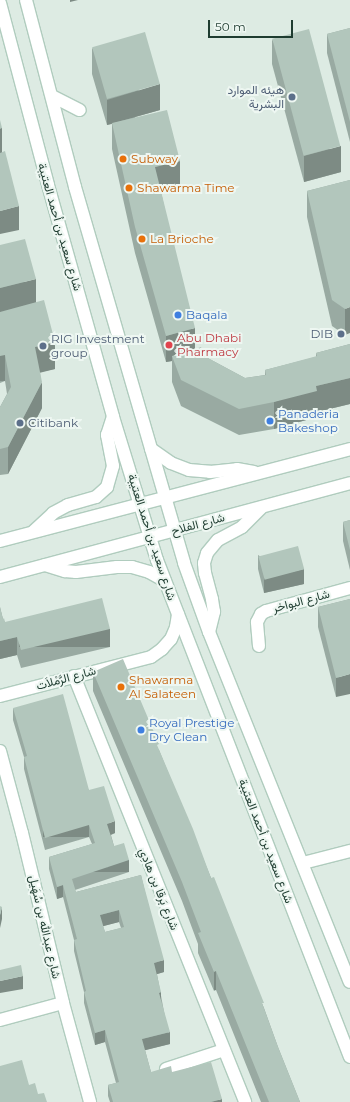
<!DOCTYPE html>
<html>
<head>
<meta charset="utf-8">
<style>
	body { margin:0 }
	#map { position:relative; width:350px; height:1102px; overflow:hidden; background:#ddebe3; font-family:Montserrat,Vazirmatn,sans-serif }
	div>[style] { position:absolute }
	.roads { filter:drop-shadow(1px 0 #b0ccbe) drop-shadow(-1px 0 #b0ccbe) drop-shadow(0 1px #b0ccbe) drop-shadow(0 -1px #b0ccbe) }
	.minor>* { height:12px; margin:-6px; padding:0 6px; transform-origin:6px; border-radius:6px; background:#fff }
	.secondary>* { height:12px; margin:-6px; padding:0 6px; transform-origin:6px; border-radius:6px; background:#fff }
	.wall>* { inset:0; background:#99aaa2 }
	.shaded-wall>* { inset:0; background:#7d8b84; transform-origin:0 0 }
	.building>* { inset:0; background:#b2c6bc; transform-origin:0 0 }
	.dots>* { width:11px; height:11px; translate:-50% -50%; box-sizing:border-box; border:2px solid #eef7f2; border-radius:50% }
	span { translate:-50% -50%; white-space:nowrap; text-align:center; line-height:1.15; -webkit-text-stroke:4px #eef7f2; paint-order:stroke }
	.service-label { font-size:12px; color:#4e5e75 }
	.right { translate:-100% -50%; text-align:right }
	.left { translate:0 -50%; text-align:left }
	.food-label { font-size:12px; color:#c56008 }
	.street-label { font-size:12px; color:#1e3c30 }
	.shop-label { font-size:12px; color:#366cbe }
	.health-label { font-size:12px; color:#be3a42 }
	.scale { position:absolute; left:208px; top:20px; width:85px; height:18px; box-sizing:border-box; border:2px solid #1e3c30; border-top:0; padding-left:5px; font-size:12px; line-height:14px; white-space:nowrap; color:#1e3c30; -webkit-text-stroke:3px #eef7f2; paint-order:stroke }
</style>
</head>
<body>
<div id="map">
	<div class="roads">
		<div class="minor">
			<div style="left:259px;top:646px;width:24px;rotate:-95deg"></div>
			<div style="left:257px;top:622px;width:9px;rotate:-63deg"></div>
			<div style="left:261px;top:614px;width:6px;rotate:-31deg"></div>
			<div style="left:266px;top:611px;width:87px;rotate:-15.3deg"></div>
			<div style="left:74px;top:676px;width:459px;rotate:68.1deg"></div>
			<div style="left:0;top:696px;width:156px;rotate:-14.5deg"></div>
			<div style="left:151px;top:657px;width:14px;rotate:-36deg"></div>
			<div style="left:162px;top:649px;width:13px;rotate:-48deg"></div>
			<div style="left:171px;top:639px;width:13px;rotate:-67deg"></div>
			<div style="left:176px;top:627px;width:13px;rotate:-81deg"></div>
			<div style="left:0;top:751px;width:85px;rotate:75deg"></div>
			<div style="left:22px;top:833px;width:175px;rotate:76.4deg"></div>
			<div style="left:63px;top:1003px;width:103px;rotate:74.7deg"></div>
			<div style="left:303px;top:863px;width:49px;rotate:-14.3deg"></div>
			<div style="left:0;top:1020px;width:65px;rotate:-15.1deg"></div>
			<div style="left:166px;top:1069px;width:61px;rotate:-18.1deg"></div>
		</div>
		<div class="secondary">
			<div style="left:26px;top:0;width:193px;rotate:75.3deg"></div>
			<div style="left:75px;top:187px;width:391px;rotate:73.8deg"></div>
			<div style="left:184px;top:563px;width:73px;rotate:70.1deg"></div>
			<div style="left:209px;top:632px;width:377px;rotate:68.1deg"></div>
			<div style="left:0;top:3px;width:188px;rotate:75.2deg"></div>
			<div style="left:48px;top:185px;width:241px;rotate:74.3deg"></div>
			<div style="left:113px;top:417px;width:150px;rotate:72.9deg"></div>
			<div style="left:157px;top:560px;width:533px;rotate:68.78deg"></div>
			<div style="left:52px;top:96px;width:31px;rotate:27deg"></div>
			<div style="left:151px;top:449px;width:24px;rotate:35deg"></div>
			<div style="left:171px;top:463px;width:19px;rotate:21deg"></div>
			<div style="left:189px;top:470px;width:21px;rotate:5deg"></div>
			<div style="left:210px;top:472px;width:27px;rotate:-6deg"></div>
			<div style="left:237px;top:469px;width:17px;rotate:10deg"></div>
			<div style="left:34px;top:531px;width:26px;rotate:-43deg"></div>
			<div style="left:53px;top:513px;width:17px;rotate:-28deg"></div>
			<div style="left:68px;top:505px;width:29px;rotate:-16deg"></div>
			<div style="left:96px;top:497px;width:15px;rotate:-42deg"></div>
			<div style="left:107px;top:487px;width:22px;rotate:-74deg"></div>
			<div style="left:113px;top:466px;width:32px;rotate:-101deg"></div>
			<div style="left:107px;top:435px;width:19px;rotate:-72deg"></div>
			<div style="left:0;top:541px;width:362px;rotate:-14.7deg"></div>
			<div style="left:45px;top:565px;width:21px;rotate:17deg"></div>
			<div style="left:65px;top:571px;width:11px;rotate:5deg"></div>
			<div style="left:76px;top:572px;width:41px;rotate:-7deg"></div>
			<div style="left:117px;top:567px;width:15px"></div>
			<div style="left:132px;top:567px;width:18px;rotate:16deg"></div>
			<div style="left:149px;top:572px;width:18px;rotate:29deg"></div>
			<div style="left:0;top:577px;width:362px;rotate:-15deg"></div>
			<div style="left:209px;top:632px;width:21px;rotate:-76deg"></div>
			<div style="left:214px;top:612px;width:13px;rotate:-99deg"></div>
			<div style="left:212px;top:599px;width:27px;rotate:-105deg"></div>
			<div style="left:205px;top:573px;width:10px;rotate:-96deg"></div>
			<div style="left:204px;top:563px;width:10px;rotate:-73deg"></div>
			<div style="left:207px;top:553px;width:17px;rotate:-50deg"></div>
			<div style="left:218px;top:540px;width:27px;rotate:-28deg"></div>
			<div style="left:242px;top:527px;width:28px;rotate:-45deg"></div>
		</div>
	</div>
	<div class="wall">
		<div style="clip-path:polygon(350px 28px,350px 142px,327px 53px,327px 34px)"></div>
		<div style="clip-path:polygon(272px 39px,341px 172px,304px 182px,272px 64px)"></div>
		<div style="clip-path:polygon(92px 48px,160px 110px,135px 117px,180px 188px,161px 192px,195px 349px,204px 356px,245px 378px,265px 375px,265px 370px,316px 357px,316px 353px,350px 344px,350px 404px,317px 412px,317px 417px,274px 429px,239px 435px,181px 406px,172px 382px,172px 361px,166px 362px,135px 253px,112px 149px,112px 124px,107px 125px,92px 74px)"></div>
		<div style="clip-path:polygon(350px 180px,345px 335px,332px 326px,307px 217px,307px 191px)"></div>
		<div style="clip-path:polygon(0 245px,36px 302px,55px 369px,40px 372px,42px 408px,8px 474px,0 475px,0 407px,7px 394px,5px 381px,0 383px)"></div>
		<div style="clip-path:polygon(350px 520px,350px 570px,343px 541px,343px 522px)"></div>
		<div style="clip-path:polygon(258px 555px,304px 584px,264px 593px,258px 569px)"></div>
		<div style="clip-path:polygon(350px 599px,336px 697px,318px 627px,318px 607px)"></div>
		<div style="clip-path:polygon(0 607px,3px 619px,5px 622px,110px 647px,21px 668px,17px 655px,0 659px)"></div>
		<div style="clip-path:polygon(93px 672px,159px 750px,264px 1008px,278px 1047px,300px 1102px,261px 1102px,216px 990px,214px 991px,198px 953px,198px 944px,182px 901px,93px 691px)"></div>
		<div style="clip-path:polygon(evenodd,13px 708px,89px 790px,115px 833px,111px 835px,114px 846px,129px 872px,75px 890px,76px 892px,141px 875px,164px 972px,157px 974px,170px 1044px,145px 1050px,151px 1072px,172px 1072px,222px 1102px,110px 1102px,108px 1096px,108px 1085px,116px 1083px,105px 1042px,95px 1045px,84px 1003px,84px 992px,74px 951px,74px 940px,63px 897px,57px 899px,49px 869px,49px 857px,92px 844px,89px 837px,45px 850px,24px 769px,24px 757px,13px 720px,13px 708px,119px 922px,121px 928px,105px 932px,103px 926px,119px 922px)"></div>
	</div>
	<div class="shaded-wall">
		<div style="clip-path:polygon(70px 0,78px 0,70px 2px)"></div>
		<div style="clip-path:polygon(160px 84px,160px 110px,107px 125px,107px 100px)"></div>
		<div style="left:2px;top:128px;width:27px;height:2px;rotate:90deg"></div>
		<div style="clip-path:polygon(341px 146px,341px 172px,304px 182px,304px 156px)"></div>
		<div style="clip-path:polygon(180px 161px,180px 188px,155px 194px,155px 167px)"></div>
		<div style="clip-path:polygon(19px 206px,19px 230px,0 234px,0 211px)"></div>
		<div style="clip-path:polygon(36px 279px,36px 305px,0 314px,0 288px)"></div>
		<div style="clip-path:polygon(350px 307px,350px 333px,345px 335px,345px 309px)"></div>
		<div style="clip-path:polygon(195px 328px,195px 355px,172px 356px,172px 361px,166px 362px,166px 336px)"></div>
		<div style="clip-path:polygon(55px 342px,55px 369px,35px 374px,35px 347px)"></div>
		<div style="left:5px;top:355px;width:26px;height:5px;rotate:90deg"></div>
		<div style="clip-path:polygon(350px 378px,350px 404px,317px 412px,317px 417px,274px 429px,274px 402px,316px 386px)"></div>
		<div style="clip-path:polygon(42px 382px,42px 408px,8px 474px,8px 447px)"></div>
		<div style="clip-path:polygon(304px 569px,304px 584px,264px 593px,264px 578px)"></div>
		<div style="left:110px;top:629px;width:18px;height:91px;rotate:90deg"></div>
		<div style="clip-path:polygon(17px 637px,17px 655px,0 659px,0 641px)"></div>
		<div style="clip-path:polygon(350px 674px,350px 694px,336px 697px,336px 678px)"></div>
		<div style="clip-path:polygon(115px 821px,115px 833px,107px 836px,107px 824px)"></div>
		<div style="left:89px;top:825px;width:12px;height:46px;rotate:90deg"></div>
		<div style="left:129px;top:860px;width:12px;height:60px;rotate:90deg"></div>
		<div style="clip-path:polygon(63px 885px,63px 897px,57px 899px,57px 887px)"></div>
		<div style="clip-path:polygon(2px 907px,2px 919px,0 928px,0 915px)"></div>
		<div style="clip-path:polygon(119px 910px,119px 922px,100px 927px,100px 915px)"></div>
		<div style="clip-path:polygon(164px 960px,164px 972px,154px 975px,154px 963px)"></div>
		<div style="left:216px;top:971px;width:19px;height:2px;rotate:90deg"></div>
		<div style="clip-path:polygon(23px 976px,23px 989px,0 993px,0 981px)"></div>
		<div style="clip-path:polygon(161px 992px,161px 1004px,159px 993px)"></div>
		<div style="clip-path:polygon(105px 1030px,105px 1042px,95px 1045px,95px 1033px)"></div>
		<div style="clip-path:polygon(170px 1032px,170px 1044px,142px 1051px,142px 1039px)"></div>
		<div style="clip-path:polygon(222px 1099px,222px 1102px,211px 1102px)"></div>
	</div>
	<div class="building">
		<div style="clip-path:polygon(350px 28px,350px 122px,327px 34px)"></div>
		<div style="left:309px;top:29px;width:121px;height:38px;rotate:75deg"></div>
		<div style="left:145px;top:32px;width:54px;height:55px;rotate:74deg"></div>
		<div style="clip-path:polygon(167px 110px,180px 161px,155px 167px,195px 328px,166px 336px,135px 227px,112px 123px)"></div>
		<div style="clip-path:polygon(0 120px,2px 128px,0 129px)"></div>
		<div style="clip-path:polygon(5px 151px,19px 206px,0 211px,0 153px)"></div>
		<div style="clip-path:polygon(350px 180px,350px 307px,345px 309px,332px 300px,307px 191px)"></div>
		<div style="clip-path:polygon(25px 239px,36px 279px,0 288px,0 245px)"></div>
		<div style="clip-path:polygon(44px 300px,55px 342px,35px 347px,42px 382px,8px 447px,0 449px,0 407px,11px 387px,5px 355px,0 356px,0 312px)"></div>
		<div style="clip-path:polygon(350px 344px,350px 378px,316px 386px,317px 391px,274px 402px,239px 409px,181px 380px,172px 356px,201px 347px,204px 356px,245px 378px,266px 375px,265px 370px,317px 356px,316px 353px)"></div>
		<div style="clip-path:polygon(350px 520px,350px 550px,343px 522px)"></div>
		<div style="left:298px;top:546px;width:24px;height:41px;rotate:75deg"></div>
		<div style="clip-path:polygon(102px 598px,110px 629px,21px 650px,17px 637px,0 641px,0 607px,3px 619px,4px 618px,5px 622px)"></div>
		<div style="clip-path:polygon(350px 599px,350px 674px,336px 678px,318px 607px)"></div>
		<div style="clip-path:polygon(123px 659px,159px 744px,157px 745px,193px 829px,211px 878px,214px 877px,248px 963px,264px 1003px,262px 1003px,278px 1047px,300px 1102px,269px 1102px,216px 971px,214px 972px,198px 933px,201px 932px,182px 882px,93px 672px)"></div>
		<div style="clip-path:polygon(evenodd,63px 694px,89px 790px,104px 786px,115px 821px,107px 824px,114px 846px,124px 843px,129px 860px,72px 879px,76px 892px,141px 875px,164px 960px,154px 963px,161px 992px,159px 993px,170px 1032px,142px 1039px,151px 1072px,171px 1066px,172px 1072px,211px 1062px,222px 1099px,211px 1102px,113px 1102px,108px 1085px,119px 1082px,105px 1030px,95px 1033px,84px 992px,86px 991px,74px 940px,77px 939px,63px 885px,57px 887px,49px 857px,95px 843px,89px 825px,45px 838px,24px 757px,27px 756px,13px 708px,63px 694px,119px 910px,124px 927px,105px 932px,100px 915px,119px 910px)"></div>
		<div style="clip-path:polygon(0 906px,2px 907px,0 915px)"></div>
		<div style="clip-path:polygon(21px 965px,23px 976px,0 981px,0 970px)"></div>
		<div style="clip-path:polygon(22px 1060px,29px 1085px,35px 1083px,38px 1094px,44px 1093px,47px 1102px,0 1102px,0 1066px)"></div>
	</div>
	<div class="dots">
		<div style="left:292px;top:97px;background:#5c6f8a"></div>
		<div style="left:123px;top:159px;background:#e8710a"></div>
		<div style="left:129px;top:188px;background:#e8710a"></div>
		<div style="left:142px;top:239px;background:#e8710a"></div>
		<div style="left:178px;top:315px;background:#3f7fe0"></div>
		<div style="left:341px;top:334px;background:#5c6f8a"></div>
		<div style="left:169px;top:345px;background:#e0444e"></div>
		<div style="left:43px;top:346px;background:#5c6f8a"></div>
		<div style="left:270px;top:421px;background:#3f7fe0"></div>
		<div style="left:20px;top:423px;background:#5c6f8a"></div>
		<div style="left:121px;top:687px;background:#e8710a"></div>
		<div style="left:141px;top:730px;background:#3f7fe0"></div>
	</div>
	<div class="service-label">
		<span class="right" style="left:284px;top:97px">هيئه الموارد<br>البشرية</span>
		<span class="right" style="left:333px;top:334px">DIB</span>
		<span class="left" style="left:51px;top:346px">RIG Investment<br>group</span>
		<span class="left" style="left:28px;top:423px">Citibank</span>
	</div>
	<div class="food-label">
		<span class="left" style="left:131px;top:159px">Subway</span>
		<span class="left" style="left:137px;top:188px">Shawarma Time</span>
		<span class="left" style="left:150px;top:239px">La Brioche</span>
		<span class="left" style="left:129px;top:687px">Shawarma<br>Al Salateen</span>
	</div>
	<div class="street-label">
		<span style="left:60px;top:227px;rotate:74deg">شارع سعيد بن أحمد العتيبة</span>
		<span style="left:198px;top:524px;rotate:-15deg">شارع الفلاح</span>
		<span style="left:152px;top:537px;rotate:72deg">شارع سعيد بن أحمد العتيبة</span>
		<span style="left:301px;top:601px;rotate:-15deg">شارع البواخر</span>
		<span style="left:66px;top:678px;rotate:-15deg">شارع الرَّمْلاَت</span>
		<span style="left:266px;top:841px;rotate:69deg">شارع سعيد بن أحمد العتيبة</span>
		<span style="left:159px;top:889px;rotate:68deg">شارع بَرقا بن هادِي</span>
		<span style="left:45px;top:927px;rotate:77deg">شارع عبدالله بن سُهَيل</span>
	</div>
	<div class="shop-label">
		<span class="left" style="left:186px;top:315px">Baqala</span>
		<span class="left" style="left:278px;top:421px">Panaderia<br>Bakeshop</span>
		<span class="left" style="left:149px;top:730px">Royal Prestige<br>Dry Clean</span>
	</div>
	<div class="health-label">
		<span class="left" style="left:177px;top:345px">Abu Dhabi<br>Pharmacy</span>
	</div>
	<div class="scale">50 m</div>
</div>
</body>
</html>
